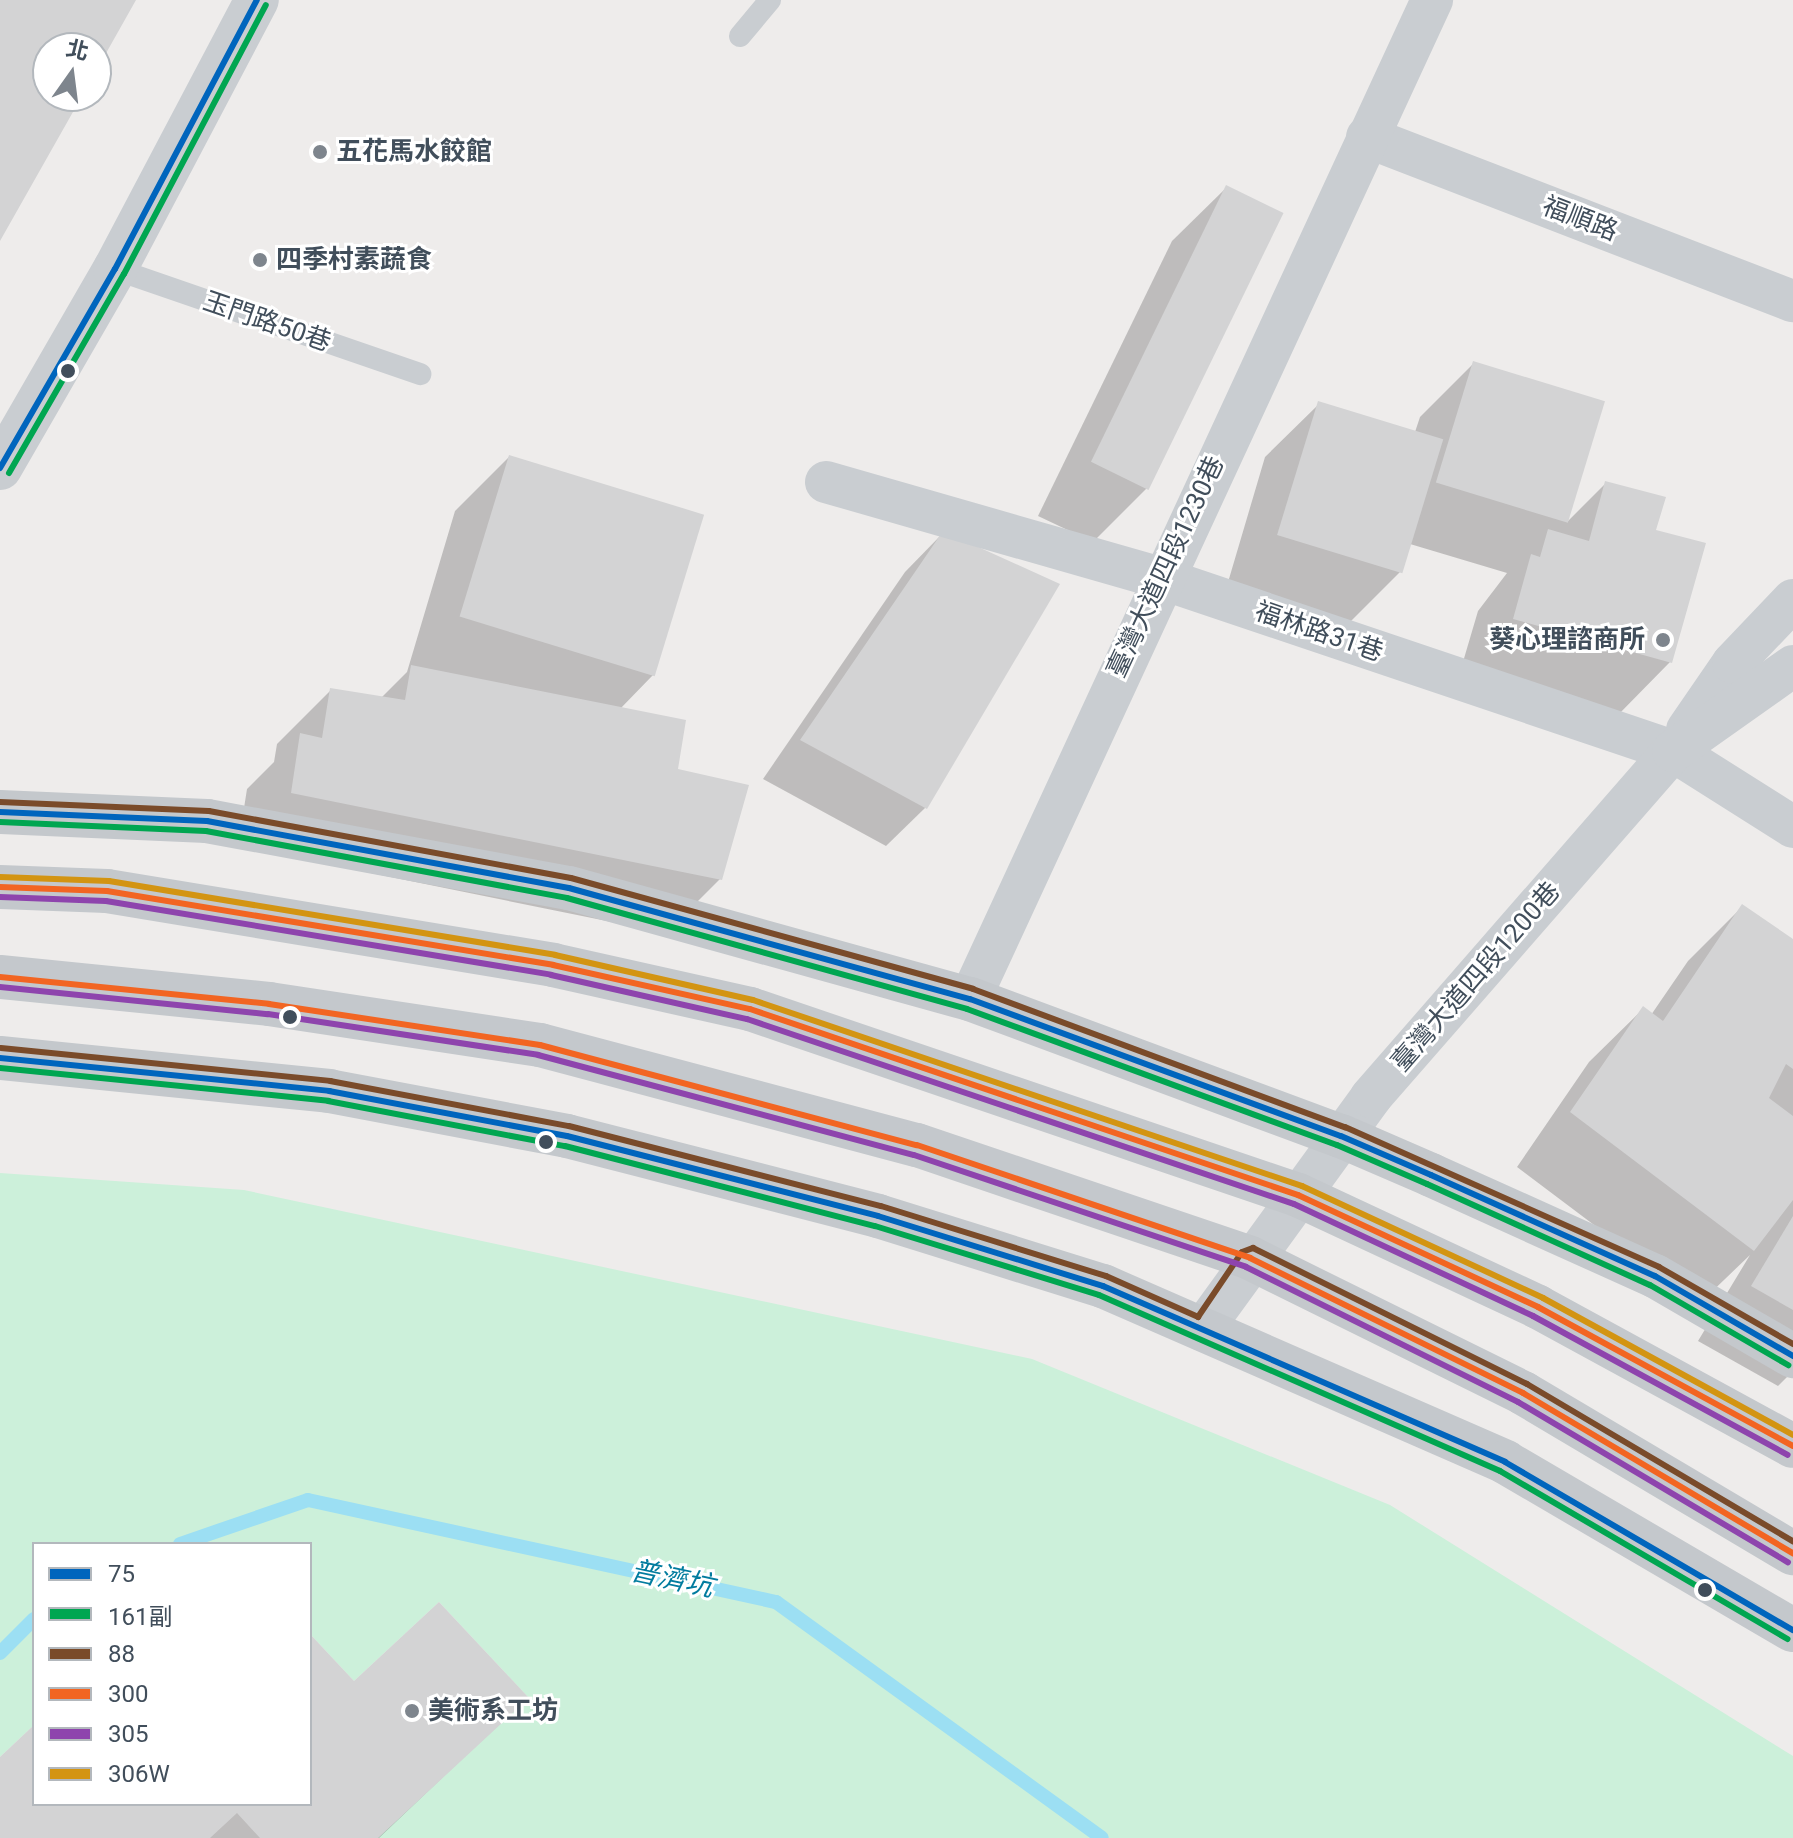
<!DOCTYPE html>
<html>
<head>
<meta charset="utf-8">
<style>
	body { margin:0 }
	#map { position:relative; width:1793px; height:1838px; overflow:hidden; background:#eeeceb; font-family:Roboto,"Noto Sans TC",sans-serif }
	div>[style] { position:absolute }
	.green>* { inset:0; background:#ccf0da }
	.shadow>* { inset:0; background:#0003 }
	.stream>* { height:14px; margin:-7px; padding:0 7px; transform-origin:7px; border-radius:7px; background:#9cdff3 }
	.building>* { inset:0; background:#d3d3d4; transform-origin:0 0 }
	.service>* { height:22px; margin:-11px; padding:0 11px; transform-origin:11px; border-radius:11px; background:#c9cdd1 }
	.minor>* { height:42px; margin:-21px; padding:0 21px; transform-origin:21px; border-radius:21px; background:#c9cdd1 }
	.tertiary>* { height:44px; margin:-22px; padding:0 22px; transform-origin:22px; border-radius:22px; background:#c9cdd1 }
	.primary>* { height:44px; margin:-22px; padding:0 22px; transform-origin:22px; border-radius:22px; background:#c4c8cc }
	.bus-1>* { height:6px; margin:-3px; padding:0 3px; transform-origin:3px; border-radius:3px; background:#0065bd }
	.bus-2>* { height:6px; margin:-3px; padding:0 3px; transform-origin:3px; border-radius:3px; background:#00a651 }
	.bus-3>* { height:6px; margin:-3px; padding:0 3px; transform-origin:3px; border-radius:3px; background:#7a4b2a }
	.bus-4>* { height:6px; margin:-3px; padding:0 3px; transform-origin:3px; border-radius:3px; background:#f26522 }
	.bus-5>* { height:6px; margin:-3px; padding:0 3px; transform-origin:3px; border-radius:3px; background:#8e44ad }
	.bus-6>* { height:6px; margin:-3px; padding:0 3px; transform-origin:3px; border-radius:3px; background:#d39412 }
	.dots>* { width:22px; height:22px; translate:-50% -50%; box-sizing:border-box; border:4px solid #fff; border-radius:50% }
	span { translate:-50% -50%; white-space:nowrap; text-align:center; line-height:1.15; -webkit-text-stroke:6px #fff; paint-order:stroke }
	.poi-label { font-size:26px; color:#414e5b; font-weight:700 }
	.left { translate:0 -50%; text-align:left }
	.right { translate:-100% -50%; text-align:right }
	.street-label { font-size:26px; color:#414e5b }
	.water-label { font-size:28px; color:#027c9f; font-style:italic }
	.legend { position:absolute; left:32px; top:1542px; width:280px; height:264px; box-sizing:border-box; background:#fff; border:2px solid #b3b8bd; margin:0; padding:10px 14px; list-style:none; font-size:24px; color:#414e5b }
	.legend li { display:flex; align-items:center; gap:16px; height:40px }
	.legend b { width:40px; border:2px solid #b3b8bd }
	.north { position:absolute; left:32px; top:32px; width:80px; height:80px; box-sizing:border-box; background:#fff; border:2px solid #b3b8bd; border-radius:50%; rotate:14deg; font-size:22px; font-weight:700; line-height:32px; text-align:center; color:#414e5b }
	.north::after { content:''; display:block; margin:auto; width:28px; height:36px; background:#7e858d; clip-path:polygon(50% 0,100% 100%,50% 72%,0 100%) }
</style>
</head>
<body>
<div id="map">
	<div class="green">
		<div style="clip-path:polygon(0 1173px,244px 1190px,1032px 1359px,1390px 1505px,1793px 1756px,1793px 1838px,378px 1838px,528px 1697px,439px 1602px,354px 1681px,310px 1634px,310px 1544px,34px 1544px,34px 1725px,0 1757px)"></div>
	</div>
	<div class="shadow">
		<div style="clip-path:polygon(1226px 188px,1147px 488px,1093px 542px,1038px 516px,1172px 241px)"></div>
		<div style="clip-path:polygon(1474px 363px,1602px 402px,1567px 522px,1606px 483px,1653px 531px,1670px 662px,1617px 716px,1460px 672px,1478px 611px,1507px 573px,1410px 544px,1401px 571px,1347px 625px,1226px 589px,1265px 457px,1319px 404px,1415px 432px,1420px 417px)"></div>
		<div style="clip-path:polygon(509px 457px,653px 675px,620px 709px,676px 770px,720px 879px,666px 933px,238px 846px,247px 789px,274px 762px,277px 744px,331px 690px,381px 698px,407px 672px,455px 511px)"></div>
		<div style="clip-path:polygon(943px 533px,925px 808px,886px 846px,763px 779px,905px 572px)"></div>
		<div style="clip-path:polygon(1742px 907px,1793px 942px,1793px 1371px,1778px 1386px,1698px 1341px,1750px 1255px,1699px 1304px,1517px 1167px,1589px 1062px,1643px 1009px,1651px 1015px,1688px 961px)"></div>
		<div style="clip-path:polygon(310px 1637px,354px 1684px,526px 1698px,379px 1838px,0 1838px,0 1760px,34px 1728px,34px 1804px,310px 1804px)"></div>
	</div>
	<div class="stream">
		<div style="left:180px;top:1544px;width:135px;rotate:-19deg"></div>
		<div style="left:308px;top:1500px;width:479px;rotate:12.3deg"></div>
		<div style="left:776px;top:1602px;width:402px;rotate:35.9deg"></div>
		<div style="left:0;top:1653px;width:48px;rotate:-45deg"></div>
	</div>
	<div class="building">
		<div style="clip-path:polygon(0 0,136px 0,96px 71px,96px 48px,48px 48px,48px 96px,82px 96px,0 241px)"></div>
		<div style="left:1226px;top:185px;width:64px;height:308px;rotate:26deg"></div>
		<div style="left:1473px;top:361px;width:138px;height:127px;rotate:17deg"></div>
		<div style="left:1318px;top:401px;width:131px;height:140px;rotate:17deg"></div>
		<div style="left:509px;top:455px;width:204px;height:169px;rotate:17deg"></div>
		<div style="clip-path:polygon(1605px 481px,1666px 497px,1656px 530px,1706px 543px,1672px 663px,1513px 619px,1531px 554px,1540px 557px,1548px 529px,1589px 541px)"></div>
		<div style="clip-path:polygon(943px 531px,1060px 584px,927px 809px,800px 740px)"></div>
		<div style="clip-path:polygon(411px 665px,686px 720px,678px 769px,749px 785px,722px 880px,291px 793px,300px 733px,322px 738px,330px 688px,405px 700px)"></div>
		<div style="clip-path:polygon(1742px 904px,1793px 939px,1793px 1069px,1786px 1064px,1769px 1098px,1793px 1116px,1793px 1200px,1754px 1251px,1570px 1112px,1643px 1006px,1663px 1021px)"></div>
		<div style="clip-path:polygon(1793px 1216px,1793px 1310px,1751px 1286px)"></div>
		<div style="clip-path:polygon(439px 1602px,529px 1698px,378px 1838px,260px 1838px,237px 1813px,210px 1838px,0 1838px,0 1757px,34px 1725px,34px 1804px,310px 1804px,310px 1634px,354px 1681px)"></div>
	</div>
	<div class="service">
		<div style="left:740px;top:36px;width:47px;rotate:-50.2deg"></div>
		<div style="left:115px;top:269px;width:323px;rotate:19deg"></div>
	</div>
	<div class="minor">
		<div style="left:1367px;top:137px;width:456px;rotate:21.1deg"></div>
		<div style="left:826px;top:482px;width:348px;rotate:16deg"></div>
		<div style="left:1160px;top:578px;width:541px;rotate:18.64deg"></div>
		<div style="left:1673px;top:751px;width:142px;rotate:32.3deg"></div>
		<div style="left:1687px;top:730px;width:81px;rotate:-55.5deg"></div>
		<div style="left:1733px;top:663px;width:87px;rotate:-46.4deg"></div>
		<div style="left:970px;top:999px;width:1101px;rotate:-65.18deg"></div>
		<div style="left:1202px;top:1330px;width:288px;rotate:-54deg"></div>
		<div style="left:1371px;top:1097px;width:459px;rotate:-48.9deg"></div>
		<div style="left:1673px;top:751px;width:147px;rotate:-35.3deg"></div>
	</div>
	<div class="tertiary">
		<div style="left:0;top:468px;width:230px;rotate:-60deg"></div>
		<div style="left:115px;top:269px;width:304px;rotate:-62.2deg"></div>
	</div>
	<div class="primary">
		<div style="left:0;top:812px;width:207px;rotate:2.5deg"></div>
		<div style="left:207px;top:821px;width:368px;rotate:10.5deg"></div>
		<div style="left:569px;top:888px;width:416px;rotate:15.5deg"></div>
		<div style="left:970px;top:999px;width:395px;rotate:20.3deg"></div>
		<div style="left:1341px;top:1136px;width:98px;rotate:23.4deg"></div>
		<div style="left:1431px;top:1175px;width:246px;rotate:24.3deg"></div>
		<div style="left:1655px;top:1276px;width:160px;rotate:30.1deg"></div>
		<div style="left:0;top:887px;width:107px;rotate:2.1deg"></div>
		<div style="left:107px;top:891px;width:452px;rotate:9.4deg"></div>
		<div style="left:553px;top:965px;width:202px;rotate:12.6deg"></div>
		<div style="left:750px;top:1009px;width:579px;rotate:18.75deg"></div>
		<div style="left:1298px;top:1195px;width:265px;rotate:25deg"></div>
		<div style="left:1538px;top:1307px;width:290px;rotate:28.6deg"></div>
		<div style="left:0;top:977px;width:270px;rotate:5.7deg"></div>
		<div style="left:269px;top:1004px;width:274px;rotate:8.6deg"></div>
		<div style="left:540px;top:1045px;width:390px;rotate:14.9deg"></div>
		<div style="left:917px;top:1145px;width:352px;rotate:18.7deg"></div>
		<div style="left:1250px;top:1258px;width:305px;rotate:26.3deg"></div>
		<div style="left:1523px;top:1393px;width:314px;rotate:30.7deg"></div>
		<div style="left:0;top:1058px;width:331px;rotate:5.7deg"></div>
		<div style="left:329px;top:1091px;width:242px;rotate:10.7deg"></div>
		<div style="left:567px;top:1136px;width:321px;rotate:14.4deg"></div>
		<div style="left:878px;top:1216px;width:236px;rotate:17.3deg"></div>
		<div style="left:1103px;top:1286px;width:439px;rotate:23.6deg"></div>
		<div style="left:1505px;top:1462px;width:333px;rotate:30.3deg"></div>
	</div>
	<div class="bus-1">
		<div style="left:0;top:468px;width:230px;rotate:-60deg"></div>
		<div style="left:115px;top:269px;width:304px;rotate:-62.2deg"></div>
		<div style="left:0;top:812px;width:207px;rotate:2.5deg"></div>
		<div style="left:207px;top:821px;width:368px;rotate:10.5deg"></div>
		<div style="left:569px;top:888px;width:416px;rotate:15.5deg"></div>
		<div style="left:970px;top:999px;width:395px;rotate:20.3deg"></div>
		<div style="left:1341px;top:1136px;width:98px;rotate:23.4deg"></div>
		<div style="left:1431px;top:1175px;width:246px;rotate:24.3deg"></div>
		<div style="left:1655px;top:1276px;width:160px;rotate:30.1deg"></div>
		<div style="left:0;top:1058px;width:331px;rotate:5.7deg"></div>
		<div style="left:329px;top:1091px;width:242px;rotate:10.7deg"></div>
		<div style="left:567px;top:1136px;width:321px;rotate:14.4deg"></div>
		<div style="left:878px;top:1216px;width:236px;rotate:17.3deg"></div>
		<div style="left:1103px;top:1286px;width:439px;rotate:23.6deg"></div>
		<div style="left:1505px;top:1462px;width:333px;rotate:30.3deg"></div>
	</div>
	<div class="bus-2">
		<div style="left:9px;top:473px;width:230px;rotate:-60deg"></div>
		<div style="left:124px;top:274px;width:304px;rotate:-62.2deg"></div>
		<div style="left:0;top:822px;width:206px;rotate:2.5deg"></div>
		<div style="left:206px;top:831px;width:367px;rotate:10.5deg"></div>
		<div style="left:567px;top:898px;width:415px;rotate:15.5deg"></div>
		<div style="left:967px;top:1009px;width:394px;rotate:20.2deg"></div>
		<div style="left:1337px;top:1145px;width:98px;rotate:23.4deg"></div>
		<div style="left:1427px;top:1184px;width:245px;rotate:24.4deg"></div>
		<div style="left:1650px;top:1285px;width:160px;rotate:30.1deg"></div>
		<div style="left:0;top:1068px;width:330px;rotate:5.7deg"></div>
		<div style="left:328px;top:1101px;width:241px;rotate:10.8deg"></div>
		<div style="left:565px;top:1146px;width:320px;rotate:14.5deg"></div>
		<div style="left:875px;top:1226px;width:234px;rotate:17.1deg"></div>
		<div style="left:1099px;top:1295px;width:438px;rotate:23.7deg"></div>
		<div style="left:1500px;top:1471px;width:333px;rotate:30.3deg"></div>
	</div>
	<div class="bus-3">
		<div style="left:0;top:802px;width:209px;rotate:2.5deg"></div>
		<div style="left:209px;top:811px;width:368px;rotate:10.5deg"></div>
		<div style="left:571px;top:878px;width:417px;rotate:15.4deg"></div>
		<div style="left:973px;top:989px;width:397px;rotate:20.4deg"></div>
		<div style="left:1345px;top:1127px;width:344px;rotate:24deg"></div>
		<div style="left:1659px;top:1267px;width:155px;rotate:29.9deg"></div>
		<div style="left:1px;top:1048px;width:331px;rotate:5.7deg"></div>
		<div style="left:330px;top:1081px;width:243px;rotate:10.7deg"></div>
		<div style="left:569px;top:1126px;width:322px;rotate:14.4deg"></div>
		<div style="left:881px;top:1206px;width:236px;rotate:17.3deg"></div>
		<div style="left:1106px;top:1276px;width:101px;rotate:24deg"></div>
		<div style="left:1198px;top:1317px;width:78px;rotate:-55.9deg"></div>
		<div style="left:1242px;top:1252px;width:12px;rotate:-20deg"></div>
		<div style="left:1253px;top:1248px;width:306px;rotate:26.4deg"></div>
		<div style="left:1527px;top:1384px;width:309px;rotate:30.6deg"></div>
	</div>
	<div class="bus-4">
		<div style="left:0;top:887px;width:107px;rotate:2.1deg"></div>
		<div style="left:107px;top:891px;width:452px;rotate:9.4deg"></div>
		<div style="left:553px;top:965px;width:202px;rotate:12.6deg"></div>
		<div style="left:750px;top:1009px;width:579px;rotate:18.75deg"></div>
		<div style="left:1298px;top:1195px;width:265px;rotate:25deg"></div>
		<div style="left:1538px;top:1307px;width:290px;rotate:28.6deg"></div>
		<div style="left:0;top:977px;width:270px;rotate:5.7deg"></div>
		<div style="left:269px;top:1004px;width:274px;rotate:8.6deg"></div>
		<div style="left:540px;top:1045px;width:390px;rotate:14.9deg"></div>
		<div style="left:917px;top:1145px;width:352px;rotate:18.7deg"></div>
		<div style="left:1250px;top:1258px;width:305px;rotate:26.3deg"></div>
		<div style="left:1523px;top:1393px;width:314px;rotate:30.7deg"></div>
	</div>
	<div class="bus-5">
		<div style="left:0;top:897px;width:106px;rotate:2.2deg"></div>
		<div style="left:106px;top:901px;width:451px;rotate:9.4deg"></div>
		<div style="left:551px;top:975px;width:201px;rotate:12.7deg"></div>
		<div style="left:747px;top:1019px;width:577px;rotate:18.69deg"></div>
		<div style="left:1294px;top:1204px;width:264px;rotate:25.1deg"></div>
		<div style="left:1533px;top:1316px;width:290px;rotate:28.6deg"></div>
		<div style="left:0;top:987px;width:269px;rotate:5.8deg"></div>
		<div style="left:268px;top:1014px;width:273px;rotate:8.6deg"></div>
		<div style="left:538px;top:1055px;width:389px;rotate:14.9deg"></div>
		<div style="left:914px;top:1155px;width:350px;rotate:18.6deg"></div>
		<div style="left:1246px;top:1267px;width:304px;rotate:26.4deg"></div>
		<div style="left:1518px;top:1402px;width:314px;rotate:30.7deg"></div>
	</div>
	<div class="bus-6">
		<div style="left:0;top:877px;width:109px;rotate:2.1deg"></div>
		<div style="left:109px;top:881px;width:452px;rotate:9.4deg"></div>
		<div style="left:555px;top:955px;width:203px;rotate:12.8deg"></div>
		<div style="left:753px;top:1000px;width:580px;rotate:18.72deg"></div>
		<div style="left:1302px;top:1186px;width:266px;rotate:24.9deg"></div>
		<div style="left:1543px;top:1298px;width:285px;rotate:28.7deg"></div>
	</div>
	<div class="dots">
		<div style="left:320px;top:152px;background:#7e858d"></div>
		<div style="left:260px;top:260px;background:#7e858d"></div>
		<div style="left:68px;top:371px;background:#414e5b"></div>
		<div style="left:1663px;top:640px;background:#7e858d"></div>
		<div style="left:290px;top:1017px;background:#414e5b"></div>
		<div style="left:546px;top:1142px;background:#414e5b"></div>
		<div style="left:1705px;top:1590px;background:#414e5b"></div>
		<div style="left:412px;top:1711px;background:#7e858d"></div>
	</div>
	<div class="poi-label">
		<span class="left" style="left:336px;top:152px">五花馬水餃館</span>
		<span class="left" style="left:276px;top:260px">四季村素蔬食</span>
		<span class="right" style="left:1645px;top:640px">葵心理諮商所</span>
		<span class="left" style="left:428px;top:1711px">美術系工坊</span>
	</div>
	<div class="street-label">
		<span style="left:1580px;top:219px;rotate:21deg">福順路</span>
		<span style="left:267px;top:322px;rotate:19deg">玉門路50巷</span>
		<span style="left:1166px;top:567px;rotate:-65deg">臺灣大道四段1230巷</span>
		<span style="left:1319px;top:632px;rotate:19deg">福林路31巷</span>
		<span style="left:1476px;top:977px;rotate:-49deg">臺灣大道四段1200巷</span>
	</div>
	<div class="water-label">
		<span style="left:672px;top:1579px;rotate:12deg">普濟坑</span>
	</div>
	<ul class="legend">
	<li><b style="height:10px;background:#0065bd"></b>75</li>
	<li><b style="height:10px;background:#00a651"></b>161副</li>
	<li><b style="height:10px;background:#7a4b2a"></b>88</li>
	<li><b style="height:10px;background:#f26522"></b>300</li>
	<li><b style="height:10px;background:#8e44ad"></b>305</li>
	<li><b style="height:10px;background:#d39412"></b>306W</li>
	</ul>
	<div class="north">北</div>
</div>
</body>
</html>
